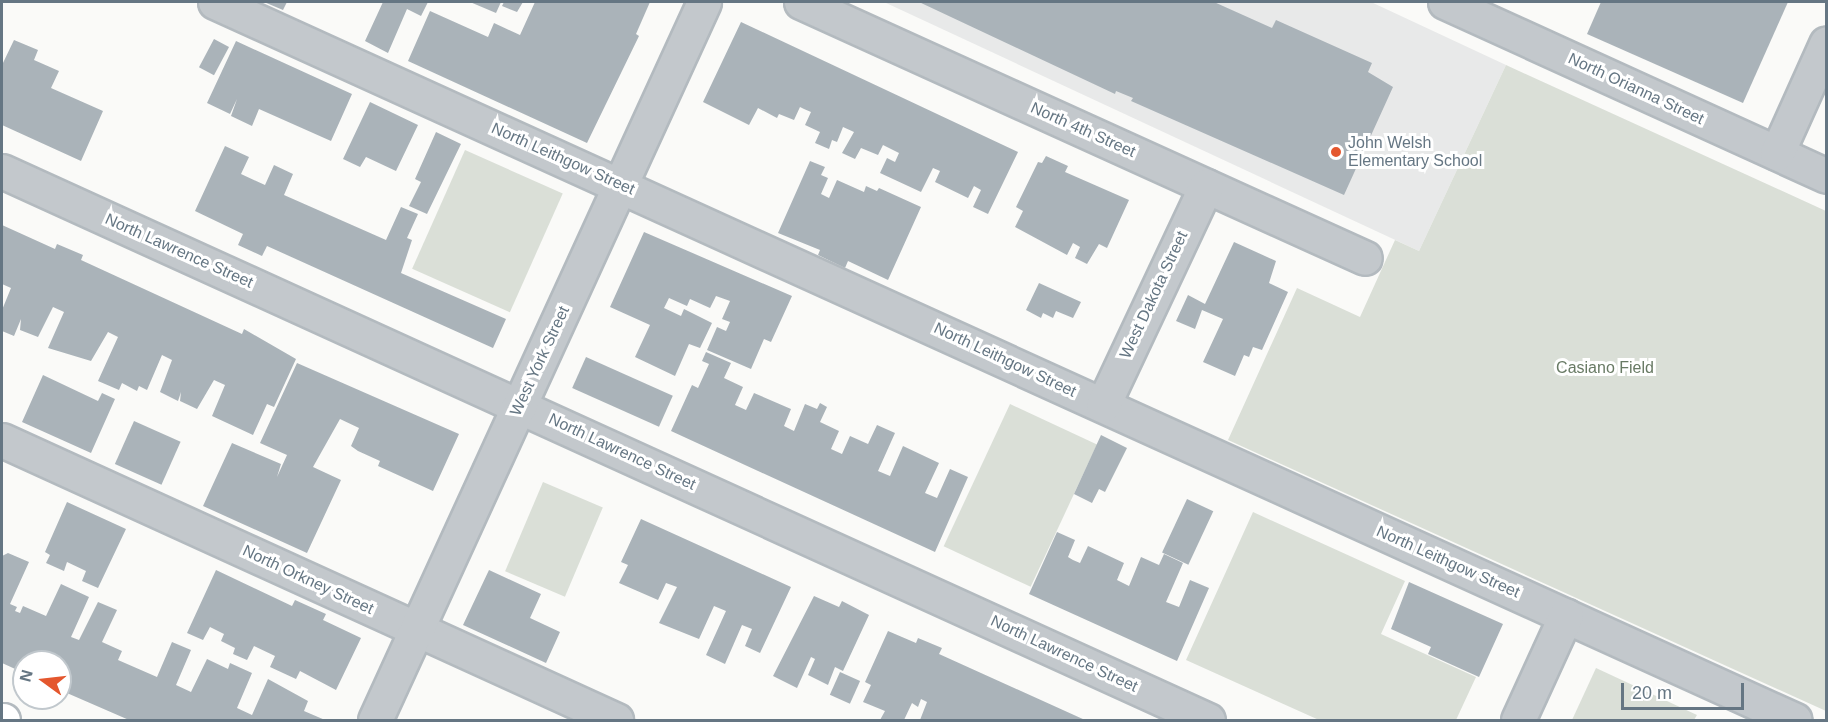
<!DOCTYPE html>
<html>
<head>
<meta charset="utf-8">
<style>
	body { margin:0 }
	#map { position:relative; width:1828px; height:722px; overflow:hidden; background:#fafaf8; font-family:Arial,sans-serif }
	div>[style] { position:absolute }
	.built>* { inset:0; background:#e8e9e9 }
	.green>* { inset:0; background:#dadfd7; transform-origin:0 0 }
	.building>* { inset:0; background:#aab3b9; transform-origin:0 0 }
	.roads { filter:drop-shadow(2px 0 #b3babf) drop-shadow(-2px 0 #b3babf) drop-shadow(0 2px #b3babf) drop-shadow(0 -2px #b3babf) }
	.minor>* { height:33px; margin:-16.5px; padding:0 16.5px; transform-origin:16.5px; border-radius:16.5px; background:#c3c8cc }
	.tertiary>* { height:33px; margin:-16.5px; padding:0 16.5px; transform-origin:16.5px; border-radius:16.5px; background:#c3c8cc }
	.secondary>* { height:33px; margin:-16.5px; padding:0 16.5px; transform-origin:16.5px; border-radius:16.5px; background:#fff }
	.dots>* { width:16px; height:16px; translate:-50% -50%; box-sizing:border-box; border:3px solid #fff; border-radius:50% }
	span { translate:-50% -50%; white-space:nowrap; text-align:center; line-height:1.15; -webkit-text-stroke:6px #fff; paint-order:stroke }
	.street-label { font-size:16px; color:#657683 }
	.poi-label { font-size:16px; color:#657683 }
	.left { translate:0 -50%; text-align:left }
	.park-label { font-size:16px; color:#687a64 }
	.frame { position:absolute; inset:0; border:3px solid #657683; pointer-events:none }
	.north { position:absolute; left:12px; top:650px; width:60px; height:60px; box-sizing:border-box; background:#fff; border:2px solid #c1c8cd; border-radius:50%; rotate:285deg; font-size:16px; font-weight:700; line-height:24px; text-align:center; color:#657683 }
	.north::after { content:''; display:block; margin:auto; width:21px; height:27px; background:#e4572e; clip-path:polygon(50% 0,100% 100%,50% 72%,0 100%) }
	.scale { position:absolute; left:1621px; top:683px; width:123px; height:27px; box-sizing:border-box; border:3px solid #657683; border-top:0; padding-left:8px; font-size:18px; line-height:21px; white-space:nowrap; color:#657683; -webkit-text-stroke:4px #fff; paint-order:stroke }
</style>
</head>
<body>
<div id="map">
	<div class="built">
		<div style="clip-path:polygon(884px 2px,1371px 2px,1506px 65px,1419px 251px)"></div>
	</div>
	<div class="green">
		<div style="clip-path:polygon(1506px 65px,1826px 211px,1826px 711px,1228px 440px,1297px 288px,1360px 317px,1395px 240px,1419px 251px)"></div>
		<div style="left:465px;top:150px;width:107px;height:130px;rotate:24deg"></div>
		<div style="left:1010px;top:404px;width:96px;height:157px;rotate:25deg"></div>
		<div style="left:543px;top:482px;width:65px;height:97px;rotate:23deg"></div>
		<div style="clip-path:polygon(1253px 512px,1405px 581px,1381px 634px,1476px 677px,1456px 720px,1319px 720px,1186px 660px)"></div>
		<div style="clip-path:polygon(1596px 668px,1697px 715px,1694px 720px,1572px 720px)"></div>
	</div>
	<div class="building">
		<div style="clip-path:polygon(264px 2px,287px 2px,283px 10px)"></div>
		<div style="clip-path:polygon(383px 2px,428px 2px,421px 16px,407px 9px,388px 53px,365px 41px)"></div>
		<div style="clip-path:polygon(470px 2px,501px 2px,496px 13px)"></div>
		<div style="clip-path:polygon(504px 2px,523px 2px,517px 12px,502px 6px)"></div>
		<div style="clip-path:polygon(535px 2px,650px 2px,636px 34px,639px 36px,587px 143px,408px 61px,430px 11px,488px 37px,494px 23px,520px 35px)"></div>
		<div style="clip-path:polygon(919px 2px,1214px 2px,1272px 28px,1276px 20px,1372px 63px,1368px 72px,1393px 87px,1344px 195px,1131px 101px,1133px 98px,1116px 91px,1115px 94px)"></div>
		<div style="clip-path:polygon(1601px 2px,1788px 2px,1743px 103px,1587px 34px)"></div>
		<div style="clip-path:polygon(741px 22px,1018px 152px,988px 214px,973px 207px,981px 190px,974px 186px,968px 198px,935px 182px,940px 171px,933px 168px,921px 192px,880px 173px,887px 158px,895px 162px,899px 153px,883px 145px,878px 155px,861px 148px,855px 159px,842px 153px,854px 132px,843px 127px,837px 142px,832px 140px,829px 149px,815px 143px,820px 132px,805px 125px,811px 112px,804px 109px,800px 107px,794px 120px,779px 114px,777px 118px,758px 108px,749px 125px,703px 102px)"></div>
		<div style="left:214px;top:39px;width:17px;height:32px;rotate:28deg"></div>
		<div style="clip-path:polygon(14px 40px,38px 50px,34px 60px,59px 71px,51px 88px,103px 111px,81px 161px,2px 125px,2px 65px)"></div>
		<div style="clip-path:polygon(236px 41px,352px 94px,331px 141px,259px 109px,252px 126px,231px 116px,237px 99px,230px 114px,207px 103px)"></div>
		<div style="clip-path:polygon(370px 102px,418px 125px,396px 171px,366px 157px,360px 167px,343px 159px)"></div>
		<div style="clip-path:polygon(436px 132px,461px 144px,427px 214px,409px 206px,421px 182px,415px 179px)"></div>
		<div style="clip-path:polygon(225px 146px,249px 157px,241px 174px,265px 185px,274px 165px,293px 174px,284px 195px,386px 240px,401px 207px,418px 214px,407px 238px,412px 240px,401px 273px,506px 319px,493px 348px,267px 246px,262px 256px,238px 245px,243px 234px,195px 211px)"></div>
		<div style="clip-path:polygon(1046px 156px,1068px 166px,1065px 172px,1129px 200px,1107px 248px,1099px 244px,1087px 264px,1075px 258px,1080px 247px,1073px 243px,1067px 255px,1015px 227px,1023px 211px,1016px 207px,1038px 162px,1042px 163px)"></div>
		<div style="clip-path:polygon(810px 161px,825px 167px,821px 175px,828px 178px,821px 194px,829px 198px,837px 180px,864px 192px,866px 186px,877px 191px,879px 188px,921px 207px,888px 280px,848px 261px,845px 268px,818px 255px,820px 250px,778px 233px)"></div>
		<div style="clip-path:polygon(2px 218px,2px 225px,55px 249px,57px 244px,83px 255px,81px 260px,242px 334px,244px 329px,296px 359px,274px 407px,267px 404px,253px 435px,212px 416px,225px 385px,214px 380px,197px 409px,180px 401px,181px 392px,178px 401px,160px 392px,172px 360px,162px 355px,147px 390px,139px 386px,137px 391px,122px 383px,119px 390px,98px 381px,118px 337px,108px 332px,91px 361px,48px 348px,64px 312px,53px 307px,38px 337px,20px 330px,21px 319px,14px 336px,2px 331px,2px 310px,11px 288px,2px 284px)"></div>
		<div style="clip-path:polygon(644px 232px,792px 296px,771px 342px,764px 339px,751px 369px,707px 350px,717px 327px,726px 331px,730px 322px,722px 319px,730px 301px,716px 296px,710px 308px,690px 299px,687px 306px,669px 298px,664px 308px,681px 316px,684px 309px,712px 323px,700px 348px,689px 344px,675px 376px,635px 357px,650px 325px,610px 307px)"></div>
		<div style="clip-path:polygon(1234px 242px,1276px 261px,1269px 283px,1288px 292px,1262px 350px,1253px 347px,1249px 357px,1244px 355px,1235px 376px,1203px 362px,1223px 319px,1202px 310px,1195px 329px,1176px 321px,1188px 295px,1205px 304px)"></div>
		<div style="clip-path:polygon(1039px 283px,1081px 302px,1073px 318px,1056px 311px,1053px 318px,1043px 313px,1041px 318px,1026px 310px)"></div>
		<div style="clip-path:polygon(706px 352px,731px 363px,724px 378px,743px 387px,735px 405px,746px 410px,754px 393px,791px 409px,784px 426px,794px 431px,805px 404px,817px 409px,820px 403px,827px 407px,820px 422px,839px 431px,831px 449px,842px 454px,850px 436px,868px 444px,877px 425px,895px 433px,878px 471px,890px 476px,903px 446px,939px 463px,925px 493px,937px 498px,950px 469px,968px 477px,935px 552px,671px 431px,692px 385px,698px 388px,709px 364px,702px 361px)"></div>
		<div style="left:586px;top:357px;width:95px;height:34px;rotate:24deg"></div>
		<div style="clip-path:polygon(297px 363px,459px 434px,433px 491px,378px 466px,380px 461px,358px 451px,351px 446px,359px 428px,340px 419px,313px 467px,341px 480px,307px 553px,203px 506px,232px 443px,281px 464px,277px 477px,287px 455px,260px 443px)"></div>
		<div style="clip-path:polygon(43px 375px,98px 401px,102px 393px,115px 399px,91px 453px,22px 422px)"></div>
		<div style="left:134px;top:421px;width:51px;height:47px;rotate:24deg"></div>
		<div style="clip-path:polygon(1101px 435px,1127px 448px,1105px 492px,1099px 489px,1092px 503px,1074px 494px)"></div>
		<div style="left:1187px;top:499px;width:29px;height:59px;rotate:25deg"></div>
		<div style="clip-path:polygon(67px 502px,126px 529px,98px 588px,82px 581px,86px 571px,67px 562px,64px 571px,46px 563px,50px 555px,45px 552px)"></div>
		<div style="clip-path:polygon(641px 519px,791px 587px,760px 653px,745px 646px,752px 629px,742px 625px,725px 664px,706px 655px,726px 611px,714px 606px,699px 639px,659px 623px,677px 587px,666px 583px,658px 600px,619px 583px,628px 565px,621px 562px)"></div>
		<div style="clip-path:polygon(1057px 532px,1075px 540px,1068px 557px,1073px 560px,1080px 563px,1088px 546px,1124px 563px,1117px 580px,1129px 586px,1141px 557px,1159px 565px,1164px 554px,1183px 563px,1166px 602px,1179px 607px,1190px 580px,1209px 588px,1177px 661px,1029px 594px)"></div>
		<div style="clip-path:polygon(8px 553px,29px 562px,10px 604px,17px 607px,15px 611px,20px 613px,23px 606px,46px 616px,61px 584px,89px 597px,71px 637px,79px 640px,98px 602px,117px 610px,102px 642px,122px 651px,118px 660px,157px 677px,172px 642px,191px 650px,176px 685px,191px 692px,207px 659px,228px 669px,230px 663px,252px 673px,237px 708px,252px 715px,268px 679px,308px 701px,304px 711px,325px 720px,129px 720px,60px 690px,60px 662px,24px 662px,24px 673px,2px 663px,2px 556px)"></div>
		<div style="clip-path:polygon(216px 570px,292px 606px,295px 600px,326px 614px,323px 620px,361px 638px,336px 690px,300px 671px,296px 679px,270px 667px,275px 656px,254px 646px,247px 660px,233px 654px,235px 648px,221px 641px,224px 634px,210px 627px,203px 640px,187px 633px)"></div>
		<div style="clip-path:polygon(489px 570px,541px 594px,530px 618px,560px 632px,546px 663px,463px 625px)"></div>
		<div style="clip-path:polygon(1409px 582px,1503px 624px,1479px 677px,1428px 654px,1431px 647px,1391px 629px)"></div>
		<div style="clip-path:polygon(814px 596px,839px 607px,842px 601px,869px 615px,843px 671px,835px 667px,828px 685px,808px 675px,815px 659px,811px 657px,797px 688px,773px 676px)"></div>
		<div style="clip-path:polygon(888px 631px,916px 643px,918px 638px,942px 648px,939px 654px,1085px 720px,920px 720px,927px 702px,921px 699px,918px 707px,912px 703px,904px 720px,880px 720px,885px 711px,863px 702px,871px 685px,865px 682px)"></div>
		<div style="left:840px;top:672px;width:22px;height:25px;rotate:24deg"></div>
	</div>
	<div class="roads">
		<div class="minor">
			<div style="left:215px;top:2px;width:1735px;rotate:24.44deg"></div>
			<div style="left:801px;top:2px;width:619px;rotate:24.41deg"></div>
			<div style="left:1445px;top:2px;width:419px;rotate:24.5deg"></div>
			<div style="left:2px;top:171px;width:1325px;rotate:24.48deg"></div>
			<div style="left:1103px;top:405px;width:242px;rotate:-64.8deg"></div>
			<div style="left:2px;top:440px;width:675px;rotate:24.51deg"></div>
			<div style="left:1518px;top:720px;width:115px;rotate:-65.4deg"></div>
		</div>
		<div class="tertiary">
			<div style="left:1777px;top:153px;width:120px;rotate:-65.8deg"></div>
			<div style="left:375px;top:720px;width:790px;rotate:-65.38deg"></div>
		</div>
		<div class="secondary">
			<div style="left:2px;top:720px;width:1px"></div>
		</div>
	</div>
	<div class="dots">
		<div style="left:1336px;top:152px;background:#e4572e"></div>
	</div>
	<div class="street-label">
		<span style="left:1636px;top:89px;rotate:25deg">North Orianna Street</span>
		<span style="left:1083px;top:130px;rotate:24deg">North 4th Street</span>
		<span style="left:563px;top:159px;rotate:24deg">North Leithgow Street</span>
		<span style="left:179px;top:251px;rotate:24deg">North Lawrence Street</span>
		<span style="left:1154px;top:295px;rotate:-65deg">West Dakota Street</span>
		<span style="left:1005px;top:360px;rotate:25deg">North Leithgow Street</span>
		<span style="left:540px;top:361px;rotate:-65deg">West York Street</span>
		<span style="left:622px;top:452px;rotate:25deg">North Lawrence Street</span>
		<span style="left:1448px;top:562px;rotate:24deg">North Leithgow Street</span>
		<span style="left:308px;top:580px;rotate:25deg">North Orkney Street</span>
		<span style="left:1064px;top:654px;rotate:25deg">North Lawrence Street</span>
	</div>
	<div class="poi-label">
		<span class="left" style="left:1348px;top:152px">John Welsh<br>Elementary School</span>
	</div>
	<div class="park-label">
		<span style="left:1605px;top:368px">Casiano Field</span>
	</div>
	<div class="frame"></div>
	<div class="north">N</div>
	<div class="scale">20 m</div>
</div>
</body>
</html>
